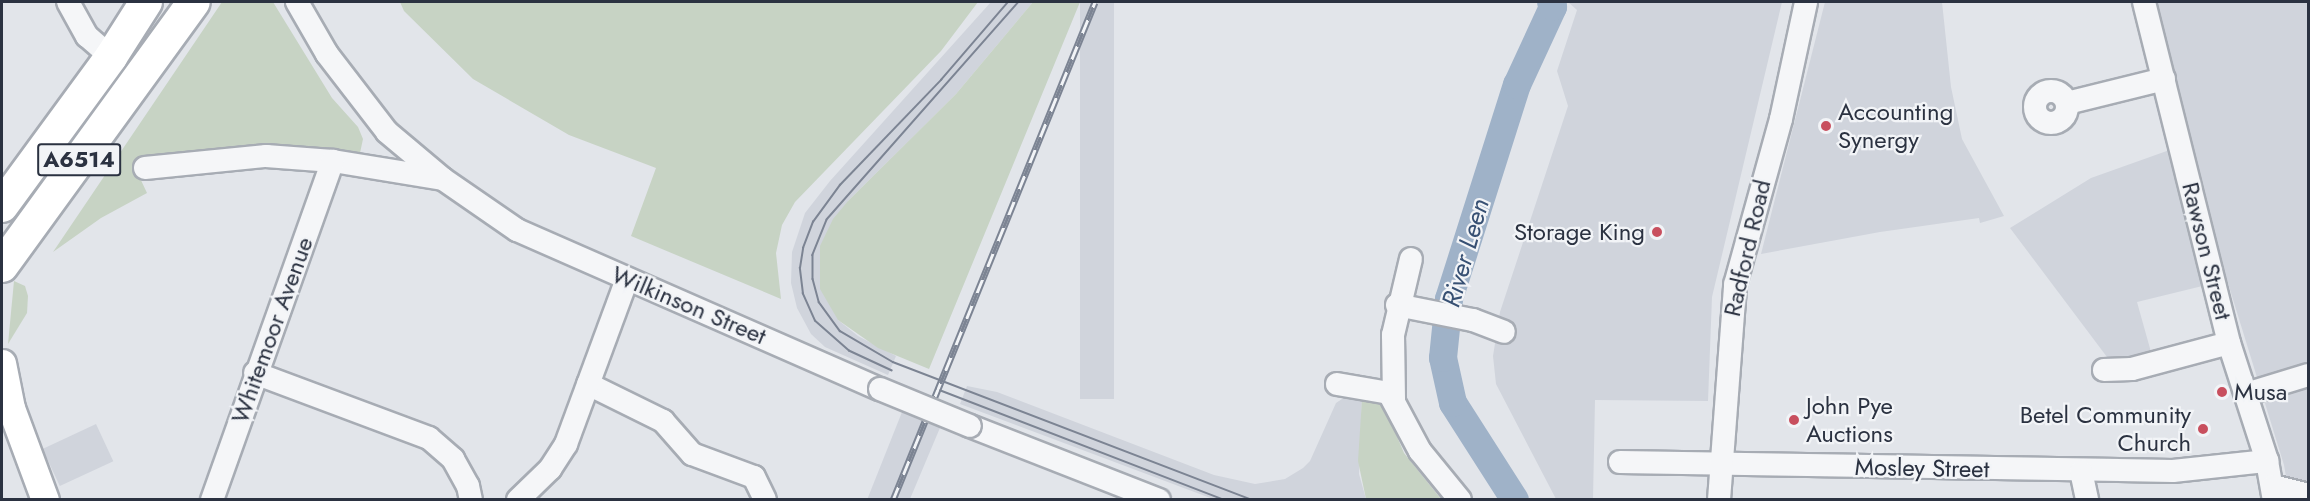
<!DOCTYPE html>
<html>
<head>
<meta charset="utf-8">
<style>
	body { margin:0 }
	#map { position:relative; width:2310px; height:501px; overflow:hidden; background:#e2e5ea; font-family:Jost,sans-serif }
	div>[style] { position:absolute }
	.built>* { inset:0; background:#d0d4dc; transform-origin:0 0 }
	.green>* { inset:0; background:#c7d3c4 }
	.river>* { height:28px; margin:-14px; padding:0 14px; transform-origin:14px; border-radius:14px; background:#9fb2c8 }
	.roads { filter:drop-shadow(2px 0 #a7acb4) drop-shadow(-2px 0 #a7acb4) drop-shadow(0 2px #a7acb4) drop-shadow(0 -2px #a7acb4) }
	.minor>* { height:22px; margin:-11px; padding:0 11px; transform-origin:11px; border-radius:11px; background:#f5f6f8 }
	.minor>.ring { margin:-11px; padding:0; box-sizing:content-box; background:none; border:22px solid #f5f6f8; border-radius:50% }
	.major>* { height:27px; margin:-13.5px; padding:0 13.5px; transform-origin:13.5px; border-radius:13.5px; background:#fff }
	.highway>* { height:32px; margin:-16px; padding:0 16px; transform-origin:16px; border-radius:16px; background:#fff }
	.tram>* { height:1.5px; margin:-0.75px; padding:0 0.75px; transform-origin:0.75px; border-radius:0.75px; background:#7c8493 }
	.rail>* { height:7px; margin-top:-3.5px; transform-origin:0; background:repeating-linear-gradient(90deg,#f2f4f7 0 14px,#7c8493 0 28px); box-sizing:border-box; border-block:2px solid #7c8493 }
	.bridges { filter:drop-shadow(2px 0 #a7acb4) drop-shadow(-2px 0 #a7acb4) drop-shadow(0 2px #a7acb4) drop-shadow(0 -2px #a7acb4) }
	.minor-bridge>* { height:22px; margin:-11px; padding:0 11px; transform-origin:11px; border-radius:11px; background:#f5f6f8 }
	.dots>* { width:16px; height:16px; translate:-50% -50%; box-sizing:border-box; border:3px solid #f2f4f7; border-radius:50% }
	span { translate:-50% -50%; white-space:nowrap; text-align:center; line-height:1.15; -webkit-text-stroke:4.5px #f2f4f7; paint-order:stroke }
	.shield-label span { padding:2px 4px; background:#f2f4f7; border:2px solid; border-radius:4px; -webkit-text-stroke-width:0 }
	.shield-label { font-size:22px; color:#2b3241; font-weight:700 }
	.poi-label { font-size:24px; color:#2b3241 }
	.left { translate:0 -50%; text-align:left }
	.right { translate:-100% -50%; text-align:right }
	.street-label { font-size:24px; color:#2b3241 }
	.water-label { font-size:26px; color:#375073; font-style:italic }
	.frame { position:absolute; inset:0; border:3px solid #2b3241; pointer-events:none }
</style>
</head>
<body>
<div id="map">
	<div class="built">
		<div style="clip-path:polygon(991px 2px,1033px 2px,956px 94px,848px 201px,838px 320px,858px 336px,896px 356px,888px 375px,825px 347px,811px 334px,797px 308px,791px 283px,792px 252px,805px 213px,830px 181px)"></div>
		<div style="left:1080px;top:2px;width:34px;height:397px"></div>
		<div style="clip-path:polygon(1568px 2px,1782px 2px,1712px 297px,1708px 401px,1595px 400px,1593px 499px,1556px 499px,1496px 384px,1493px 356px,1500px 312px,1568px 106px,1557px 71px,1577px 10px)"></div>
		<div style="clip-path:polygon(1825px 2px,1942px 2px,1951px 87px,1962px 139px,2004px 216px,1980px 223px,1979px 218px,1880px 232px,1761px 254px)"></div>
		<div style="clip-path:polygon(2155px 2px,2308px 2px,2308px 499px,2290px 499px,2284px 465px,2227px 280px,2137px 302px,2151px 352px,2110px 361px,2010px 228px,2091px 178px,2192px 142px)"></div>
		<div style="clip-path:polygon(967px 386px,997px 392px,1214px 475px,1255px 484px,1285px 479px,1303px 468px,1310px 461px,1336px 403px,1345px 397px,1362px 399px,1359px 474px,1366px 499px,1213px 499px,960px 404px)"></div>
		<div style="clip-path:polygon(904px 407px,942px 423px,910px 499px,867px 500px)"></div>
		<div style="left:96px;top:424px;width:41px;height:59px;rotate:65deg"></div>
	</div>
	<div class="green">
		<div style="clip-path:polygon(222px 2px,273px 2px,332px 98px,358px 127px,363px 139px,360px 153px,251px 146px,164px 154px,139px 176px,147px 193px,101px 218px,53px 252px)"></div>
		<div style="clip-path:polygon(400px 2px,978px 2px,941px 51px,795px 202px,782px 225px,776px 253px,781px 299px,631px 236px,656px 168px,569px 135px,473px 79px,404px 11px)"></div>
		<div style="clip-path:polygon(1033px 2px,1080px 2px,929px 369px,878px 348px,838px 320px,820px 289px,820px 246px,833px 219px,848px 201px,956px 94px)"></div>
		<div style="clip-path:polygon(14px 281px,25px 286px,28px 296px,27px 313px,8px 344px)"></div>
		<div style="clip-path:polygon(1362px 399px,1384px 406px,1404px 453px,1441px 499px,1366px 499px,1358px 461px)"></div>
	</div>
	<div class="river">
		<div style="left:1515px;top:500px;width:115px;rotate:-122.6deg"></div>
		<div style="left:1453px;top:403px;width:46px;rotate:-102.5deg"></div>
		<div style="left:1443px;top:358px;width:59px;rotate:-84.2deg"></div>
		<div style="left:1449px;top:299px;width:225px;rotate:-72.4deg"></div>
		<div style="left:1517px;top:85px;width:86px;rotate:-65.2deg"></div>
		<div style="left:1553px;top:7px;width:5px;rotate:-112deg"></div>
	</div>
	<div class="roads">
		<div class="minor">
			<div style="left:68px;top:2px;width:39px;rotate:61deg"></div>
			<div style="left:87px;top:36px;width:32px;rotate:41deg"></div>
			<div style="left:297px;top:2px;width:60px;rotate:60deg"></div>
			<div style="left:327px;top:54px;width:98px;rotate:52.4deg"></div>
			<div style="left:387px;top:132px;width:73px;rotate:40deg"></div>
			<div style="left:443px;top:179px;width:90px;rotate:34.6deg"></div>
			<div style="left:517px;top:230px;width:396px;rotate:23.7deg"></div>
			<div style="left:2144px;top:2px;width:351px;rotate:76deg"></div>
			<div style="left:2229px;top:343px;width:124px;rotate:72.1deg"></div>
			<div style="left:2267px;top:461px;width:40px;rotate:80deg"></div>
			<div class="ring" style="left:2035px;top:91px;width:10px;height:10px"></div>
			<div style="left:2067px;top:103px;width:100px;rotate:-13.9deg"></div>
			<div style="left:145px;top:168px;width:122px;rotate:-5.7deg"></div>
			<div style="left:266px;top:156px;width:67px;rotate:4.3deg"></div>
			<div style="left:333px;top:161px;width:111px;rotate:9.3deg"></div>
			<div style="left:1397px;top:305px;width:77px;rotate:11.2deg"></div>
			<div style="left:1473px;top:320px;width:33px;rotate:21deg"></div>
			<div style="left:2104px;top:370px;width:28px;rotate:-2deg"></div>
			<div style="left:2132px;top:369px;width:100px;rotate:-15deg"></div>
			<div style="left:255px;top:373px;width:186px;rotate:20.5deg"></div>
			<div style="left:429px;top:438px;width:32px;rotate:41deg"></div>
			<div style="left:453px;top:459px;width:31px;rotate:61deg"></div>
			<div style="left:468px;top:486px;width:14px;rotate:78deg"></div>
			<div style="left:588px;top:384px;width:84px;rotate:26.3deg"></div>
			<div style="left:663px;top:421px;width:44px;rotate:48.7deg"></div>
			<div style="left:692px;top:454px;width:66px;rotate:20.4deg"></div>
			<div style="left:754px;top:477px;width:25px;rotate:64deg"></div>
			<div style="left:1337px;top:384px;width:53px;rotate:9.8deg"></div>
			<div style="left:1389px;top:393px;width:66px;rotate:61.9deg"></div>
			<div style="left:1420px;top:451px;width:63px;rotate:50.8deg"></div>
			<div style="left:2246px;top:394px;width:65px;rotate:-17deg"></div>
			<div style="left:1394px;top:399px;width:64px;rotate:-90.9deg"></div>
			<div style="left:1393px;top:335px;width:78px;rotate:-76.7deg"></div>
			<div style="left:970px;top:426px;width:203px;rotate:21.4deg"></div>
			<div style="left:1620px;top:462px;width:553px;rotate:0.93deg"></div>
			<div style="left:2173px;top:471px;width:95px;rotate:-6.1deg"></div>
			<div style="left:2081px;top:471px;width:30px;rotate:78deg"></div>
			<div style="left:2273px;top:486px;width:36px;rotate:14deg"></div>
			<div style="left:212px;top:500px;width:360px;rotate:-70.4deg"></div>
			<div style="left:518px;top:500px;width:45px;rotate:-44.1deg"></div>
			<div style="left:550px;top:469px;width:30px;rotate:-57deg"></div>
			<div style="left:566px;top:444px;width:176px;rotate:-69.7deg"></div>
			<div style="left:1719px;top:500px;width:216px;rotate:-85.7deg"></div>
			<div style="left:1735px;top:285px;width:172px;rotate:-74.5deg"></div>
			<div style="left:1781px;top:119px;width:120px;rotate:-77.9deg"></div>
		</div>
		<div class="major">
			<div style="left:2px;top:363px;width:46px;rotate:78.7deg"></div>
			<div style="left:11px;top:408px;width:98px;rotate:69.7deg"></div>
		</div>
		<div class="highway">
			<div style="left:2px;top:206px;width:185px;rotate:-53.8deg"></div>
			<div style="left:111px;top:57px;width:65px;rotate:-57.5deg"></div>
			<div style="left:2px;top:266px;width:326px;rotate:-54deg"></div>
		</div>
	</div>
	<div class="tram">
		<div style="left:1019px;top:2px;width:290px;rotate:131.4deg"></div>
		<div style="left:827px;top:220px;width:38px;rotate:112deg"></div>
		<div style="left:813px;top:255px;width:24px;rotate:90deg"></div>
		<div style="left:813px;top:279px;width:24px;rotate:75deg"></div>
		<div style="left:819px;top:302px;width:36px;rotate:54deg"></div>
		<div style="left:840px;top:331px;width:61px;rotate:30.3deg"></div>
		<div style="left:893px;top:362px;width:385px;rotate:21deg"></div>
		<div style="left:892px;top:371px;width:47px;rotate:-155.1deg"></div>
		<div style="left:849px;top:351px;width:45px;rotate:-138.6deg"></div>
		<div style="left:815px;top:321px;width:30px;rotate:-114deg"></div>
		<div style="left:803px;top:294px;width:26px;rotate:-97deg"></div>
		<div style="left:800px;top:268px;width:20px;rotate:-81deg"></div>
		<div style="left:803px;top:248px;width:28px;rotate:-69deg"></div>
		<div style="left:813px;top:222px;width:46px;rotate:-53.9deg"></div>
		<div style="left:840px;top:185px;width:146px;rotate:-46.1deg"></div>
		<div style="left:941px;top:80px;width:103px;rotate:-49.3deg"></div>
		<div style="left:937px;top:389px;width:309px;rotate:21.1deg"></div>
	</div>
	<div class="rail">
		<div style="left:893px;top:500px;width:537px;rotate:-67.92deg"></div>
	</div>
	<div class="bridges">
		<div class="minor-bridge">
			<div style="left:880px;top:389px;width:97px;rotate:22.3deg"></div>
		</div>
	</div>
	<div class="dots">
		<div style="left:1826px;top:126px;background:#c84f5e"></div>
		<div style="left:1657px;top:232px;background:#c84f5e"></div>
		<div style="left:2222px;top:392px;background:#c84f5e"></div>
		<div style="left:1794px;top:420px;background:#c84f5e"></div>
		<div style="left:2203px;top:429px;background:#c84f5e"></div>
	</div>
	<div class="shield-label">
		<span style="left:79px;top:160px">A6514</span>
	</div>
	<div class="poi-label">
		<span class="left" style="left:1838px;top:126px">Accounting<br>Synergy</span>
		<span class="right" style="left:1645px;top:232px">Storage King</span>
		<span class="left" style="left:2234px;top:392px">Musa</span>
		<span class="left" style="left:1806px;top:420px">John Pye<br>Auctions</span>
		<span class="right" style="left:2191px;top:429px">Betel Community<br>Church</span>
	</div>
	<div class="street-label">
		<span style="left:1747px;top:248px;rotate:-77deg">Radford Road</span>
		<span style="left:2207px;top:251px;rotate:76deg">Rawson Street</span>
		<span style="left:689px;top:305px;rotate:23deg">Wilkinson Street</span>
		<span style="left:272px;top:330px;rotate:-70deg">Whitemoor Avenue</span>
		<span style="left:1922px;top:468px;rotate:1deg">Mosley Street</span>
	</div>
	<div class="water-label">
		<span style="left:1466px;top:253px;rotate:-74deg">River Leen</span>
	</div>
	<div class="frame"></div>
</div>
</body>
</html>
